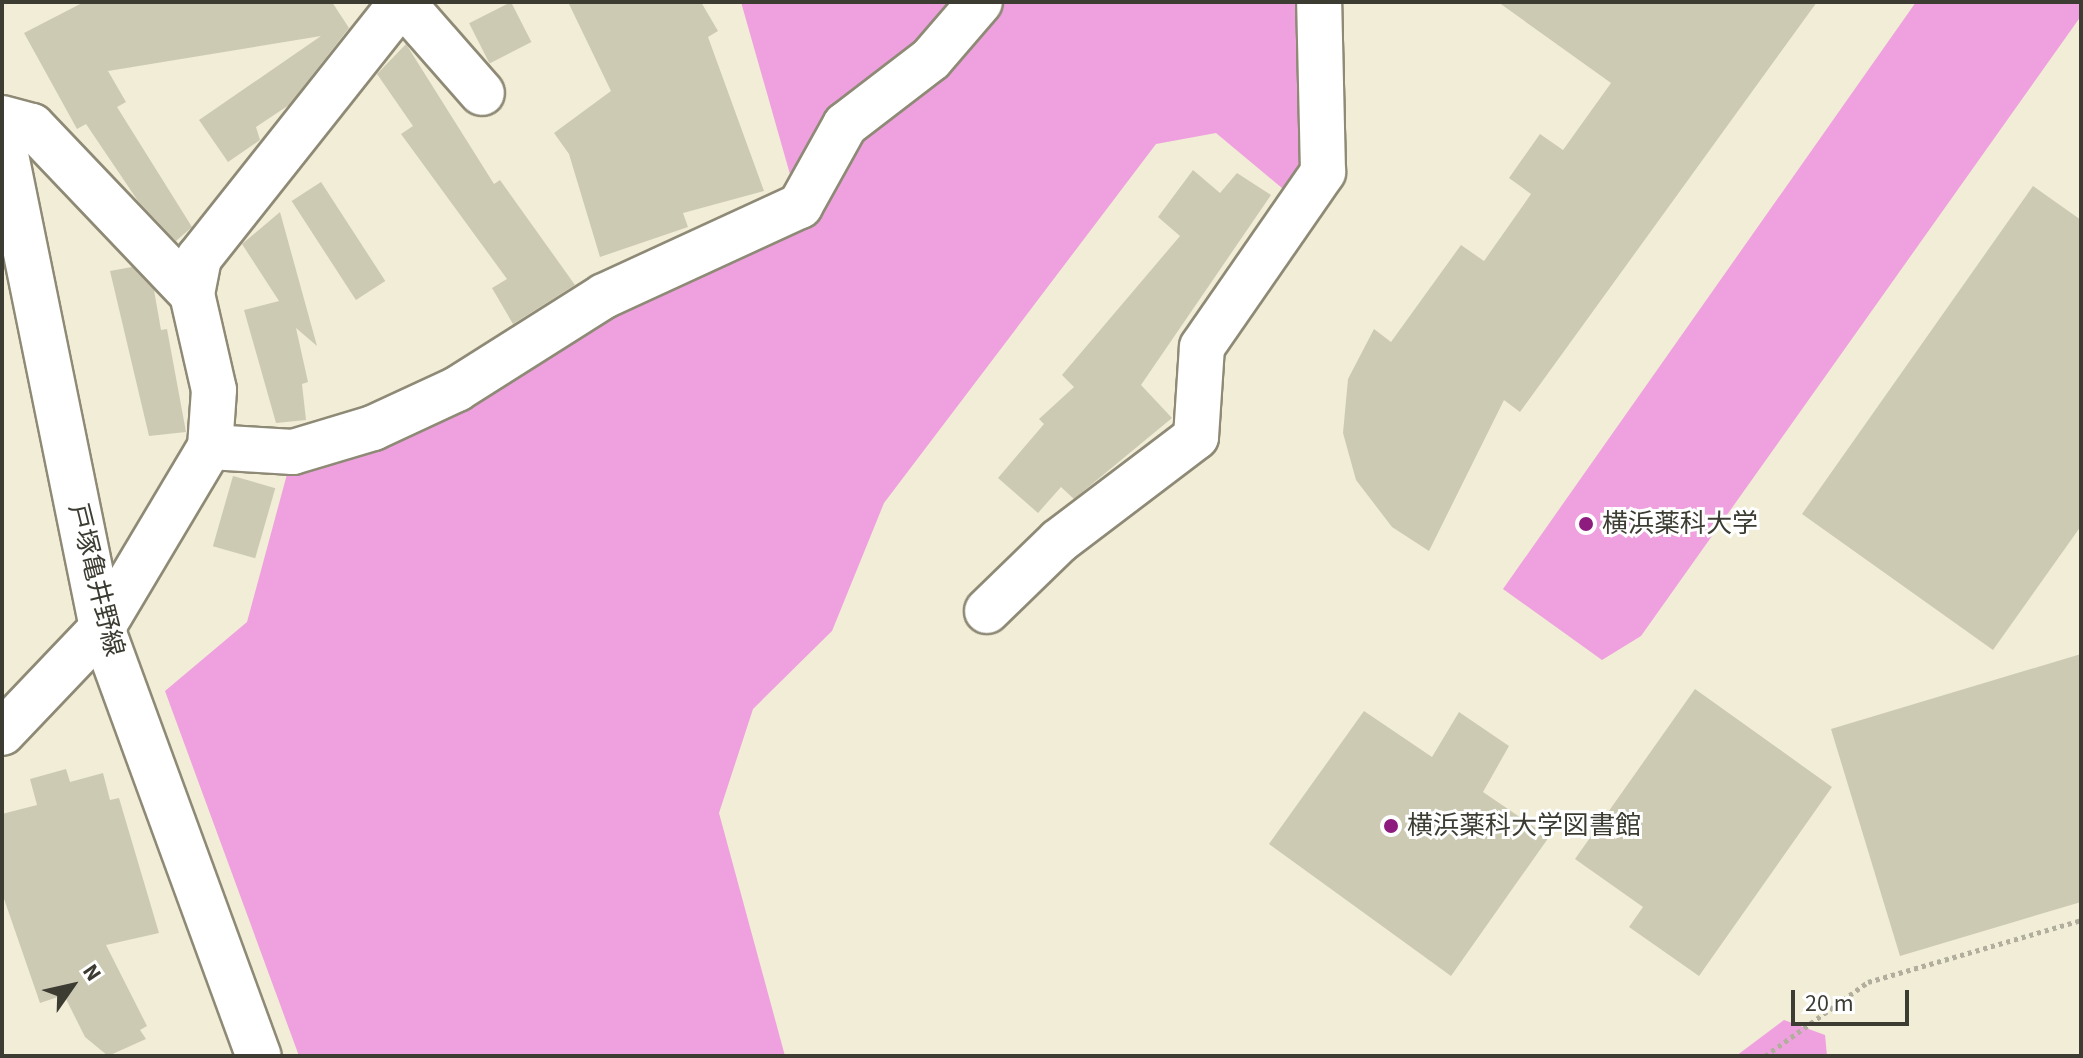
<!DOCTYPE html>
<html>
<head>
<meta charset="utf-8">
<style>
	body { margin:0 }
	#map { position:relative; width:2083px; height:1058px; overflow:hidden; background:#f1edd7; font-family:"Source Sans 3","Noto Sans JP",sans-serif }
	div>[style] { position:absolute }
	.green>* { inset:0; background:#eea1de }
	.building>* { inset:0; background:#cdcab4; transform-origin:0 0 }
	.path>* { height:5px; margin-top:-2.5px; transform-origin:0; background:repeating-linear-gradient(90deg,#b1ae9d 0 4px,transparent 0 8px) }
	.roads { filter:drop-shadow(2px 0 #8e8a76) drop-shadow(-2px 0 #8e8a76) drop-shadow(0 2px #8e8a76) drop-shadow(0 -2px #8e8a76) }
	.minor>* { height:44px; margin:-22px; padding:0 22px; transform-origin:22px; border-radius:22px; background:#fff }
	.major>* { height:44px; margin:-22px; padding:0 22px; transform-origin:22px; border-radius:22px; background:#fff }
	.dots>* { width:22px; height:22px; translate:-50% -50%; box-sizing:border-box; border:4px solid #fff; border-radius:50% }
	span { translate:-50% -50%; white-space:nowrap; text-align:center; line-height:1.15; -webkit-text-stroke:6px #fff; paint-order:stroke }
	.poi-label { font-size:26px; color:#3d3c33 }
	.left { translate:0 -50%; text-align:left }
	.street-label { font-size:26px; color:#3d3c33 }
	.frame { position:absolute; inset:0; border:4px solid #3d3c33; pointer-events:none }
	.north { position:absolute; left:32px; top:946px; width:80px; height:80px; -webkit-text-stroke:6px #fff; paint-order:stroke; rotate:56deg; font-size:22px; font-weight:700; line-height:32px; text-align:center; color:#3d3c33 }
	.north::after { content:''; display:block; margin:auto; width:28px; height:36px; background:#3d3c33; clip-path:polygon(50% 0,100% 100%,50% 72%,0 100%) }
	.scale { position:absolute; left:1791px; top:990px; width:118px; height:36px; box-sizing:border-box; border:4px solid #3d3c33; border-top:0; padding-left:10px; font-size:24px; line-height:28px; white-space:nowrap; color:#3d3c33; -webkit-text-stroke:6px #fff; paint-order:stroke }
</style>
</head>
<body>
<div id="map">
	<div class="green">
		<div style="clip-path:polygon(741px 2px,1319px 2px,1301px 204px,1216px 133px,1156px 144px,884px 503px,832px 631px,753px 709px,719px 813px,785px 1056px,299px 1056px,165px 691px,247px 622px,293px 452px,799px 206px)"></div>
		<div style="clip-path:polygon(1916px 2px,2081px 2px,2081px 16px,1641px 636px,1602px 660px,1503px 589px)"></div>
		<div style="clip-path:polygon(1784px 1020px,1825px 1035px,1827px 1056px,1736px 1056px)"></div>
	</div>
	<div class="building">
		<div style="clip-path:polygon(84px 2px,332px 2px,349px 28px,289px 105px,256px 127px,260px 140px,228px 162px,199px 120px,321px 36px,108px 71px,126px 102px,117px 107px,192px 227px,176px 241px,138px 201px,86px 124px,77px 129px,24px 33px)"></div>
		<div style="left:511px;top:2px;width:45px;height:47px;rotate:63deg"></div>
		<div style="clip-path:polygon(568px 2px,701px 2px,718px 31px,708px 37px,764px 191px,683px 213px,688px 227px,600px 257px,569px 154px,554px 133px,611px 91px)"></div>
		<div style="clip-path:polygon(1498px 2px,1817px 2px,1520px 412px,1504px 400px,1429px 551px,1392px 527px,1356px 480px,1343px 433px,1348px 379px,1374px 329px,1391px 342px,1461px 245px,1484px 261px,1531px 194px,1509px 178px,1540px 134px,1563px 150px,1611px 83px)"></div>
		<div style="clip-path:polygon(406px 44px,494px 184px,500px 180px,575px 285px,513px 324px,492px 288px,507px 279px,401px 134px,413px 126px,377px 74px)"></div>
		<div style="clip-path:polygon(1193px 170px,1220px 193px,1237px 173px,1271px 195px,1141px 385px,1172px 418px,1074px 499px,1061px 487px,1038px 513px,998px 478px,1044px 424px,1039px 419px,1074px 387px,1062px 375px,1180px 236px,1158px 217px)"></div>
		<div style="left:321px;top:182px;width:118px;height:35px;rotate:57deg"></div>
		<div style="clip-path:polygon(2033px 186px,2081px 220px,2081px 526px,1993px 650px,1802px 514px)"></div>
		<div style="clip-path:polygon(280px 212px,317px 346px,296px 328px,308px 382px,302px 384px,306px 420px,276px 423px,244px 310px,279px 301px,242px 244px)"></div>
		<div style="clip-path:polygon(132px 267px,154px 290px,161px 330px,167px 329px,186px 432px,149px 436px,110px 271px)"></div>
		<div style="left:233px;top:476px;width:44px;height:73px;rotate:16deg"></div>
		<div style="clip-path:polygon(2081px 654px,2081px 902px,1900px 956px,1831px 729px)"></div>
		<div style="clip-path:polygon(1695px 689px,1832px 787px,1699px 976px,1629px 927px,1643px 907px,1575px 859px)"></div>
		<div style="clip-path:polygon(1364px 711px,1432px 757px,1459px 712px,1509px 746px,1483px 792px,1549px 837px,1451px 976px,1269px 844px)"></div>
		<div style="clip-path:polygon(66px 769px,70px 782px,103px 773px,110px 800px,119px 798px,159px 933px,106px 945px,147px 1026px,140px 1030px,146px 1039px,108px 1056px,85px 1037px,64px 995px,40px 1003px,2px 893px,2px 814px,37px 805px,30px 779px)"></div>
	</div>
	<div class="path">
		<div style="left:1765px;top:1056px;width:127px;rotate:-35.7deg"></div>
		<div style="left:1868px;top:982px;width:222px;rotate:-16.2deg"></div>
	</div>
	<div class="roads">
		<div class="minor">
			<div style="left:402px;top:2px;width:121px;rotate:48.7deg"></div>
			<div style="left:2px;top:118px;width:31px;rotate:15deg"></div>
			<div style="left:32px;top:126px;width:232px;rotate:46.4deg"></div>
			<div style="left:192px;top:294px;width:98px;rotate:77.1deg"></div>
			<div style="left:214px;top:390px;width:57px;rotate:94deg"></div>
			<div style="left:210px;top:447px;width:211px;rotate:120.8deg"></div>
			<div style="left:102px;top:628px;width:145px;rotate:133.6deg"></div>
			<div style="left:192px;top:294px;width:37px;rotate:-79deg"></div>
			<div style="left:199px;top:258px;width:327px;rotate:-51.6deg"></div>
			<div style="left:210px;top:447px;width:83px;rotate:3.4deg"></div>
			<div style="left:293px;top:452px;width:84px;rotate:-16.7deg"></div>
			<div style="left:373px;top:428px;width:93px;rotate:-24.9deg"></div>
			<div style="left:457px;top:389px;width:174px;rotate:-32.3deg"></div>
			<div style="left:604px;top:296px;width:216px;rotate:-24.7deg"></div>
			<div style="left:800px;top:206px;width:93px;rotate:-60.9deg"></div>
			<div style="left:845px;top:125px;width:108px;rotate:-37.5deg"></div>
			<div style="left:931px;top:59px;width:75px;rotate:-49.3deg"></div>
			<div style="left:987px;top:611px;width:100px;rotate:-44.2deg"></div>
			<div style="left:1059px;top:541px;width:172px;rotate:-37.2deg"></div>
			<div style="left:1196px;top:437px;width:90px;rotate:-86.2deg"></div>
			<div style="left:1202px;top:347px;width:213px;rotate:-55.3deg"></div>
			<div style="left:1323px;top:172px;width:170px;rotate:-91.3deg"></div>
		</div>
		<div class="major">
			<div style="left:2px;top:135px;width:503px;rotate:78.53deg"></div>
			<div style="left:102px;top:628px;width:456px;rotate:69.9deg"></div>
		</div>
	</div>
	<div class="dots">
		<div style="left:1586px;top:524px;background:#8d1c7e"></div>
		<div style="left:1391px;top:826px;background:#8d1c7e"></div>
	</div>
	<div class="poi-label">
		<span class="left" style="left:1602px;top:524px">横浜薬科大学</span>
		<span class="left" style="left:1407px;top:826px">横浜薬科大学図書館</span>
	</div>
	<div class="street-label">
		<span style="left:96px;top:580px;rotate:76deg">戸塚亀井野線</span>
	</div>
	<div class="frame"></div>
	<div class="north">N</div>
	<div class="scale">20 m</div>
</div>
</body>
</html>
